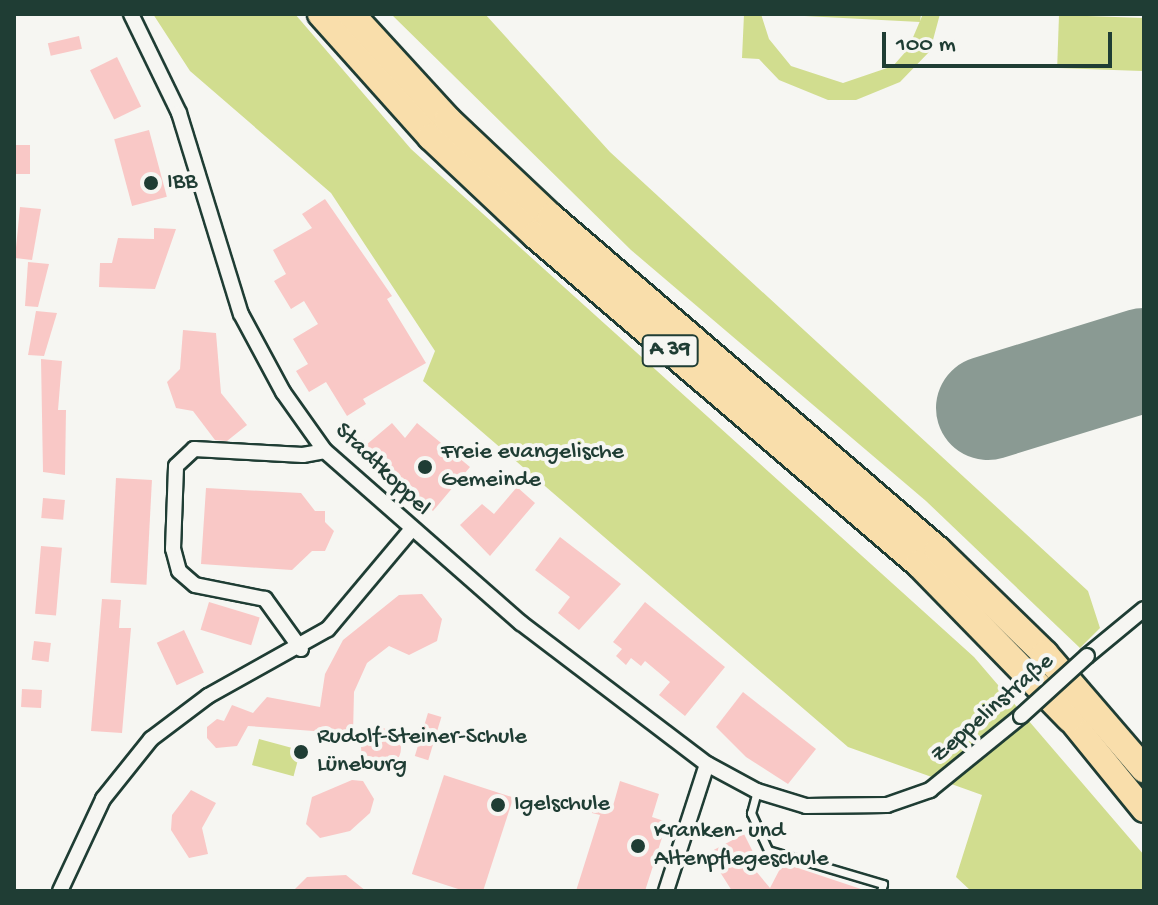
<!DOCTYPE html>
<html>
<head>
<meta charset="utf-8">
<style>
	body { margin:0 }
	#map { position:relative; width:1158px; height:905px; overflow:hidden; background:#f6f6f2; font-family:"Gochi Hand",sans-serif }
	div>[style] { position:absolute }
	.green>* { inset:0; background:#d1dd8f; transform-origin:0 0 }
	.runway>* { height:104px; margin:-52px; padding:0 52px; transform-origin:52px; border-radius:52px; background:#8a9a93 }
	.building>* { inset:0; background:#f9c8c6; transform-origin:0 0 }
	.round { border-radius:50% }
	.roads { filter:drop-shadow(2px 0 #1f3d34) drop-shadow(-2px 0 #1f3d34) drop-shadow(0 2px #1f3d34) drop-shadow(0 -2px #1f3d34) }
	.service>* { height:7px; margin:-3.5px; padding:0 3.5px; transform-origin:3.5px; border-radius:3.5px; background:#f6f6f2 }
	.minor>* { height:14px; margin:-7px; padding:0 7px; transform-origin:7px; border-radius:7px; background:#f6f6f2 }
	.trunk>* { height:24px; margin:-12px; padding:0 12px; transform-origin:12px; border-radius:12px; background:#f9deab }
	.motorway>* { height:26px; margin:-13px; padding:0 13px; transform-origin:13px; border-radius:13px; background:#f9deab }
	.bridges { filter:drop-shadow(2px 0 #1f3d34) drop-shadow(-2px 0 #1f3d34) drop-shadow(0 2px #1f3d34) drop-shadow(0 -2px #1f3d34) }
	.minor-bridge>* { height:14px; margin:-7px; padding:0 7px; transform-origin:7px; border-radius:7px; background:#f6f6f2 }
	.dots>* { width:22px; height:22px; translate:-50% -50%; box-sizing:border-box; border:4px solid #f6f6f2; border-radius:50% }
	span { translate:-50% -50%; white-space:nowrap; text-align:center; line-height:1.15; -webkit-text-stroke:8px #f6f6f2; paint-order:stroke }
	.shield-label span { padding:2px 6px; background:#f6f6f2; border:2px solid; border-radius:6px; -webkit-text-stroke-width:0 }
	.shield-label { font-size:22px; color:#1f3d34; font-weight:700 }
	.poi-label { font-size:24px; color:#1f3d34 }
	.left { translate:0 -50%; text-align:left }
	.street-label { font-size:24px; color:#1f3d34 }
	.frame { position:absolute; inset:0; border:16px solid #1f3d34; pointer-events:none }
	.scale { position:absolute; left:882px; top:32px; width:230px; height:36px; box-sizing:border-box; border:4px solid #1f3d34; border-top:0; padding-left:10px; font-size:24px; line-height:28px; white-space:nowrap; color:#1f3d34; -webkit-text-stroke:6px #f6f6f2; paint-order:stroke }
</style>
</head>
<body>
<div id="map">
	<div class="green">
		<div style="clip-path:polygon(153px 14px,295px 14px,411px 149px,974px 657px,1144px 855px,1144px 891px,971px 891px,956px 877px,982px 795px,848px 747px,423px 381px,435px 351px,331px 193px,190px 71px)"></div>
		<div style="clip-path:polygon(391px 14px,485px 14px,610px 152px,1088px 591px,1100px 628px,1080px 648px,926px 501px,631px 250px)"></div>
		<div style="clip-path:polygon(744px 14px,761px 14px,769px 39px,791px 66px,843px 83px,893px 66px,908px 49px,923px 14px,940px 14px,930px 51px,900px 82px,856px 100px,828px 100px,779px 80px,759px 59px,742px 58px)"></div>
		<div style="clip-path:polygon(766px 14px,921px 14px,920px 22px)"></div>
		<div style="left:1059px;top:15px;width:85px;height:53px;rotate:2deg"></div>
		<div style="left:259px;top:739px;width:43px;height:27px;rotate:15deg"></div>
	</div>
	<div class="runway">
		<div style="left:988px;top:408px;width:163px;rotate:-17.1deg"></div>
	</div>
	<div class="building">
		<div style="left:79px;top:36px;width:13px;height:32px;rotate:77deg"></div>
		<div style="left:117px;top:57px;width:55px;height:30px;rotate:64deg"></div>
		<div style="left:149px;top:130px;width:69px;height:36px;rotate:75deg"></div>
		<div style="left:14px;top:145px;width:16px;height:29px"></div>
		<div style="clip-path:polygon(325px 199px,392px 296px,387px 299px,426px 363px,363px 399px,366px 404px,347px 416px,326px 382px,309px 392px,296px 371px,308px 364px,293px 339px,318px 324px,304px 301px,291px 309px,274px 281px,286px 274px,273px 250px,312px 228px,302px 214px)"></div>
		<div style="clip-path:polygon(20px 207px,41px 209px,32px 260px,15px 258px)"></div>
		<div style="clip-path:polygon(154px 228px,176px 229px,155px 289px,99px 287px,100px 263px,112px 263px,118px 238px,154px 239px)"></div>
		<div style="clip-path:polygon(28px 262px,49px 264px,38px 307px,25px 306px)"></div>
		<div style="clip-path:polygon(36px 311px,57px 313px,44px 356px,28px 355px)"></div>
		<div style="clip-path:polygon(183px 330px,216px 333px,221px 393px,247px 425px,227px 441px,215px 440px,193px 411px,176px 408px,167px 382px,180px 369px)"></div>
		<div style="clip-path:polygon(41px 359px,62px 361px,58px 410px,66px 410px,65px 475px,43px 472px)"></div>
		<div style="clip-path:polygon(392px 423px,405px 438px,417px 423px,470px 467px,433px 511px,380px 467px,366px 445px)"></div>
		<div style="left:116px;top:478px;width:36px;height:105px;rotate:3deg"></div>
		<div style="clip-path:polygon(517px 487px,535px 503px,490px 556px,460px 525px,482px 504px,494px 514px)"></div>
		<div style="clip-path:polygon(206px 488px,301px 493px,315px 511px,325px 511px,325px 522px,334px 531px,325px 551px,312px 551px,292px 570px,201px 564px)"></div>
		<div style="left:43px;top:498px;width:22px;height:20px;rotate:5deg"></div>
		<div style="clip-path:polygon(560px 537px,621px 584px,579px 630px,558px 613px,570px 597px,535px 570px)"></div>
		<div style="left:41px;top:546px;width:21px;height:68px;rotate:5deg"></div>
		<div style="clip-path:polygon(422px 594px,442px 619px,437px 641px,409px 655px,389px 646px,367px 663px,354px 692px,353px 734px,248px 726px,237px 746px,216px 748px,207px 738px,207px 727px,217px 719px,224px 721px,232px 705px,253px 713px,267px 697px,320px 707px,325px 674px,343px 640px,399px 595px)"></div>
		<div style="clip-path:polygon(102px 599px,121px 600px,119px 628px,131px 628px,122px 733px,91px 731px)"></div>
		<div style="left:209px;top:602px;width:53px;height:29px;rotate:17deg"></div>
		<div style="clip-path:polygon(645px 602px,725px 667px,685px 716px,659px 695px,670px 682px,645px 661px,641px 666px,631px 658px,626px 665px,616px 656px,622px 649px,613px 642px)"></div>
		<div style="left:184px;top:630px;width:47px;height:30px;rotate:65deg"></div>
		<div style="left:34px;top:641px;width:17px;height:19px;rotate:7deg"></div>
		<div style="left:22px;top:689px;width:20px;height:18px;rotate:3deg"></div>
		<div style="clip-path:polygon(743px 692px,816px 749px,788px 784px,746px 757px,716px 727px)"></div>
		<div style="left:428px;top:713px;width:14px;height:45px;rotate:17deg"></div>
		<div class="round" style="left:361px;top:728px;width:40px;height:40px"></div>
		<div style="left:444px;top:775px;width:73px;height:104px;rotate:18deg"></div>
		<div style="clip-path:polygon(352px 780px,363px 781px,374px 799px,370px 813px,350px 831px,320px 838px,306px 824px,312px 797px)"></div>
		<div style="clip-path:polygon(620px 781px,659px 794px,652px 817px,667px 822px,645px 891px,576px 891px,600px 815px,592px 813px,595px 801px,613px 806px)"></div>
		<div style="clip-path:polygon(191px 790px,216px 803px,202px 828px,208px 854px,189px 858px,171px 830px,172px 815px)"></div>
		<div style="clip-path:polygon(744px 834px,754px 854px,745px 858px,770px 888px,783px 863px,867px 891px,732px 891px,708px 853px)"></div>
		<div style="clip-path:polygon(346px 875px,366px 891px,293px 891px,307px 877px)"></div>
	</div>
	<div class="roads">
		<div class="service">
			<div style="left:757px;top:791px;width:23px;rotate:105deg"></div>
			<div style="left:751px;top:813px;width:41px;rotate:65.3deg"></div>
			<div style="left:768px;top:850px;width:120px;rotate:16.5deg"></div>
			<div style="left:883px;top:884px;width:7px;rotate:106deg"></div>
		</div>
		<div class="minor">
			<div style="left:131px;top:14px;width:110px;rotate:64.1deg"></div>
			<div style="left:179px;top:113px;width:210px;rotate:72.9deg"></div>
			<div style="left:241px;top:314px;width:89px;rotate:61.7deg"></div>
			<div style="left:283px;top:392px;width:72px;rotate:54.6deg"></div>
			<div style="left:325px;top:451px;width:261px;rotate:41.3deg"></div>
			<div style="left:521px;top:623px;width:233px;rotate:37.2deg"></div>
			<div style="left:707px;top:764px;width:57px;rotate:28.4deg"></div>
			<div style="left:757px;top:791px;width:51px;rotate:17deg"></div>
			<div style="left:806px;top:806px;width:81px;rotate:-0.7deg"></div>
			<div style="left:887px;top:805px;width:46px;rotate:-19.2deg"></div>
			<div style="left:930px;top:790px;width:117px;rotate:-39.1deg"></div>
			<div style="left:301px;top:649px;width:62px;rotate:-125.8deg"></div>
			<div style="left:265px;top:599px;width:71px;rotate:-168.7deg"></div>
			<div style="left:195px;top:585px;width:21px;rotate:-139deg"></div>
			<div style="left:179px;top:571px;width:23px;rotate:-105deg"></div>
			<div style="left:173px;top:549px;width:83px;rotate:-87.9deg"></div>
			<div style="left:176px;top:466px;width:25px;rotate:-43deg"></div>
			<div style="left:194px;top:449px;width:109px;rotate:3.2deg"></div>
			<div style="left:303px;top:455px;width:22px;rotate:-10deg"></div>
			<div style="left:1087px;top:656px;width:74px;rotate:-39.5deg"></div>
			<div style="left:60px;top:891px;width:102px;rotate:-64.9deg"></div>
			<div style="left:103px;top:799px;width:77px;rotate:-51.3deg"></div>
			<div style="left:151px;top:739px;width:71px;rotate:-37deg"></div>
			<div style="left:208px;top:696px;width:137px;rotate:-29.2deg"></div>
			<div style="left:328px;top:629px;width:129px;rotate:-50deg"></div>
			<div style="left:666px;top:891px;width:133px;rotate:-72.1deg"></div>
		</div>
		<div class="trunk">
			<div style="left:1070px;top:719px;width:117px;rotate:50.9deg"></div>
		</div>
		<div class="motorway">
			<div style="left:321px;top:14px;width:165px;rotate:48.2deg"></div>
			<div style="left:431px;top:137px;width:143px;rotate:43.3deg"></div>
			<div style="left:535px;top:235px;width:506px;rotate:40.59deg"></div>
			<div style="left:919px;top:564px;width:216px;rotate:45.7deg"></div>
			<div style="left:351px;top:14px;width:144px;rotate:47.5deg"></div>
			<div style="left:448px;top:120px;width:141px;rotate:43.3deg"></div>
			<div style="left:551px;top:217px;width:511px;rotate:40.71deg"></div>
			<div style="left:938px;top:550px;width:149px;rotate:44.2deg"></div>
			<div style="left:1045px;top:654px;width:152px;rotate:49.3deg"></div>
		</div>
	</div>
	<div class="bridges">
		<div class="minor-bridge">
			<div style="left:1021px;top:716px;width:89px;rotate:-42.3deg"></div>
		</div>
	</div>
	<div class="dots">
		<div style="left:151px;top:183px;background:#1f3d34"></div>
		<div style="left:425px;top:467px;background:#1f3d34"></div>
		<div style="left:301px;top:752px;background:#1f3d34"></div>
		<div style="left:498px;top:805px;background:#1f3d34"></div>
		<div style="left:638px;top:846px;background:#1f3d34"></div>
	</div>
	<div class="shield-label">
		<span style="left:670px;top:351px">A 39</span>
	</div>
	<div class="poi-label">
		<span class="left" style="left:167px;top:183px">IBB</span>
		<span class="left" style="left:441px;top:467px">Freie evangelische<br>Gemeinde</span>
		<span class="left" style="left:317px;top:752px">Rudolf-Steiner-Schule<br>Lüneburg</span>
		<span class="left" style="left:514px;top:805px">Igelschule</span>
		<span class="left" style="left:654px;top:846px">Kranken- und<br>Altenpflegeschule</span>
	</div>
	<div class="street-label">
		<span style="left:382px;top:470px;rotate:44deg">Stadtkoppel</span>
		<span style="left:993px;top:709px;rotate:-41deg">Zeppelinstraße</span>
	</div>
	<div class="frame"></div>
	<div class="scale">100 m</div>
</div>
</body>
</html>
